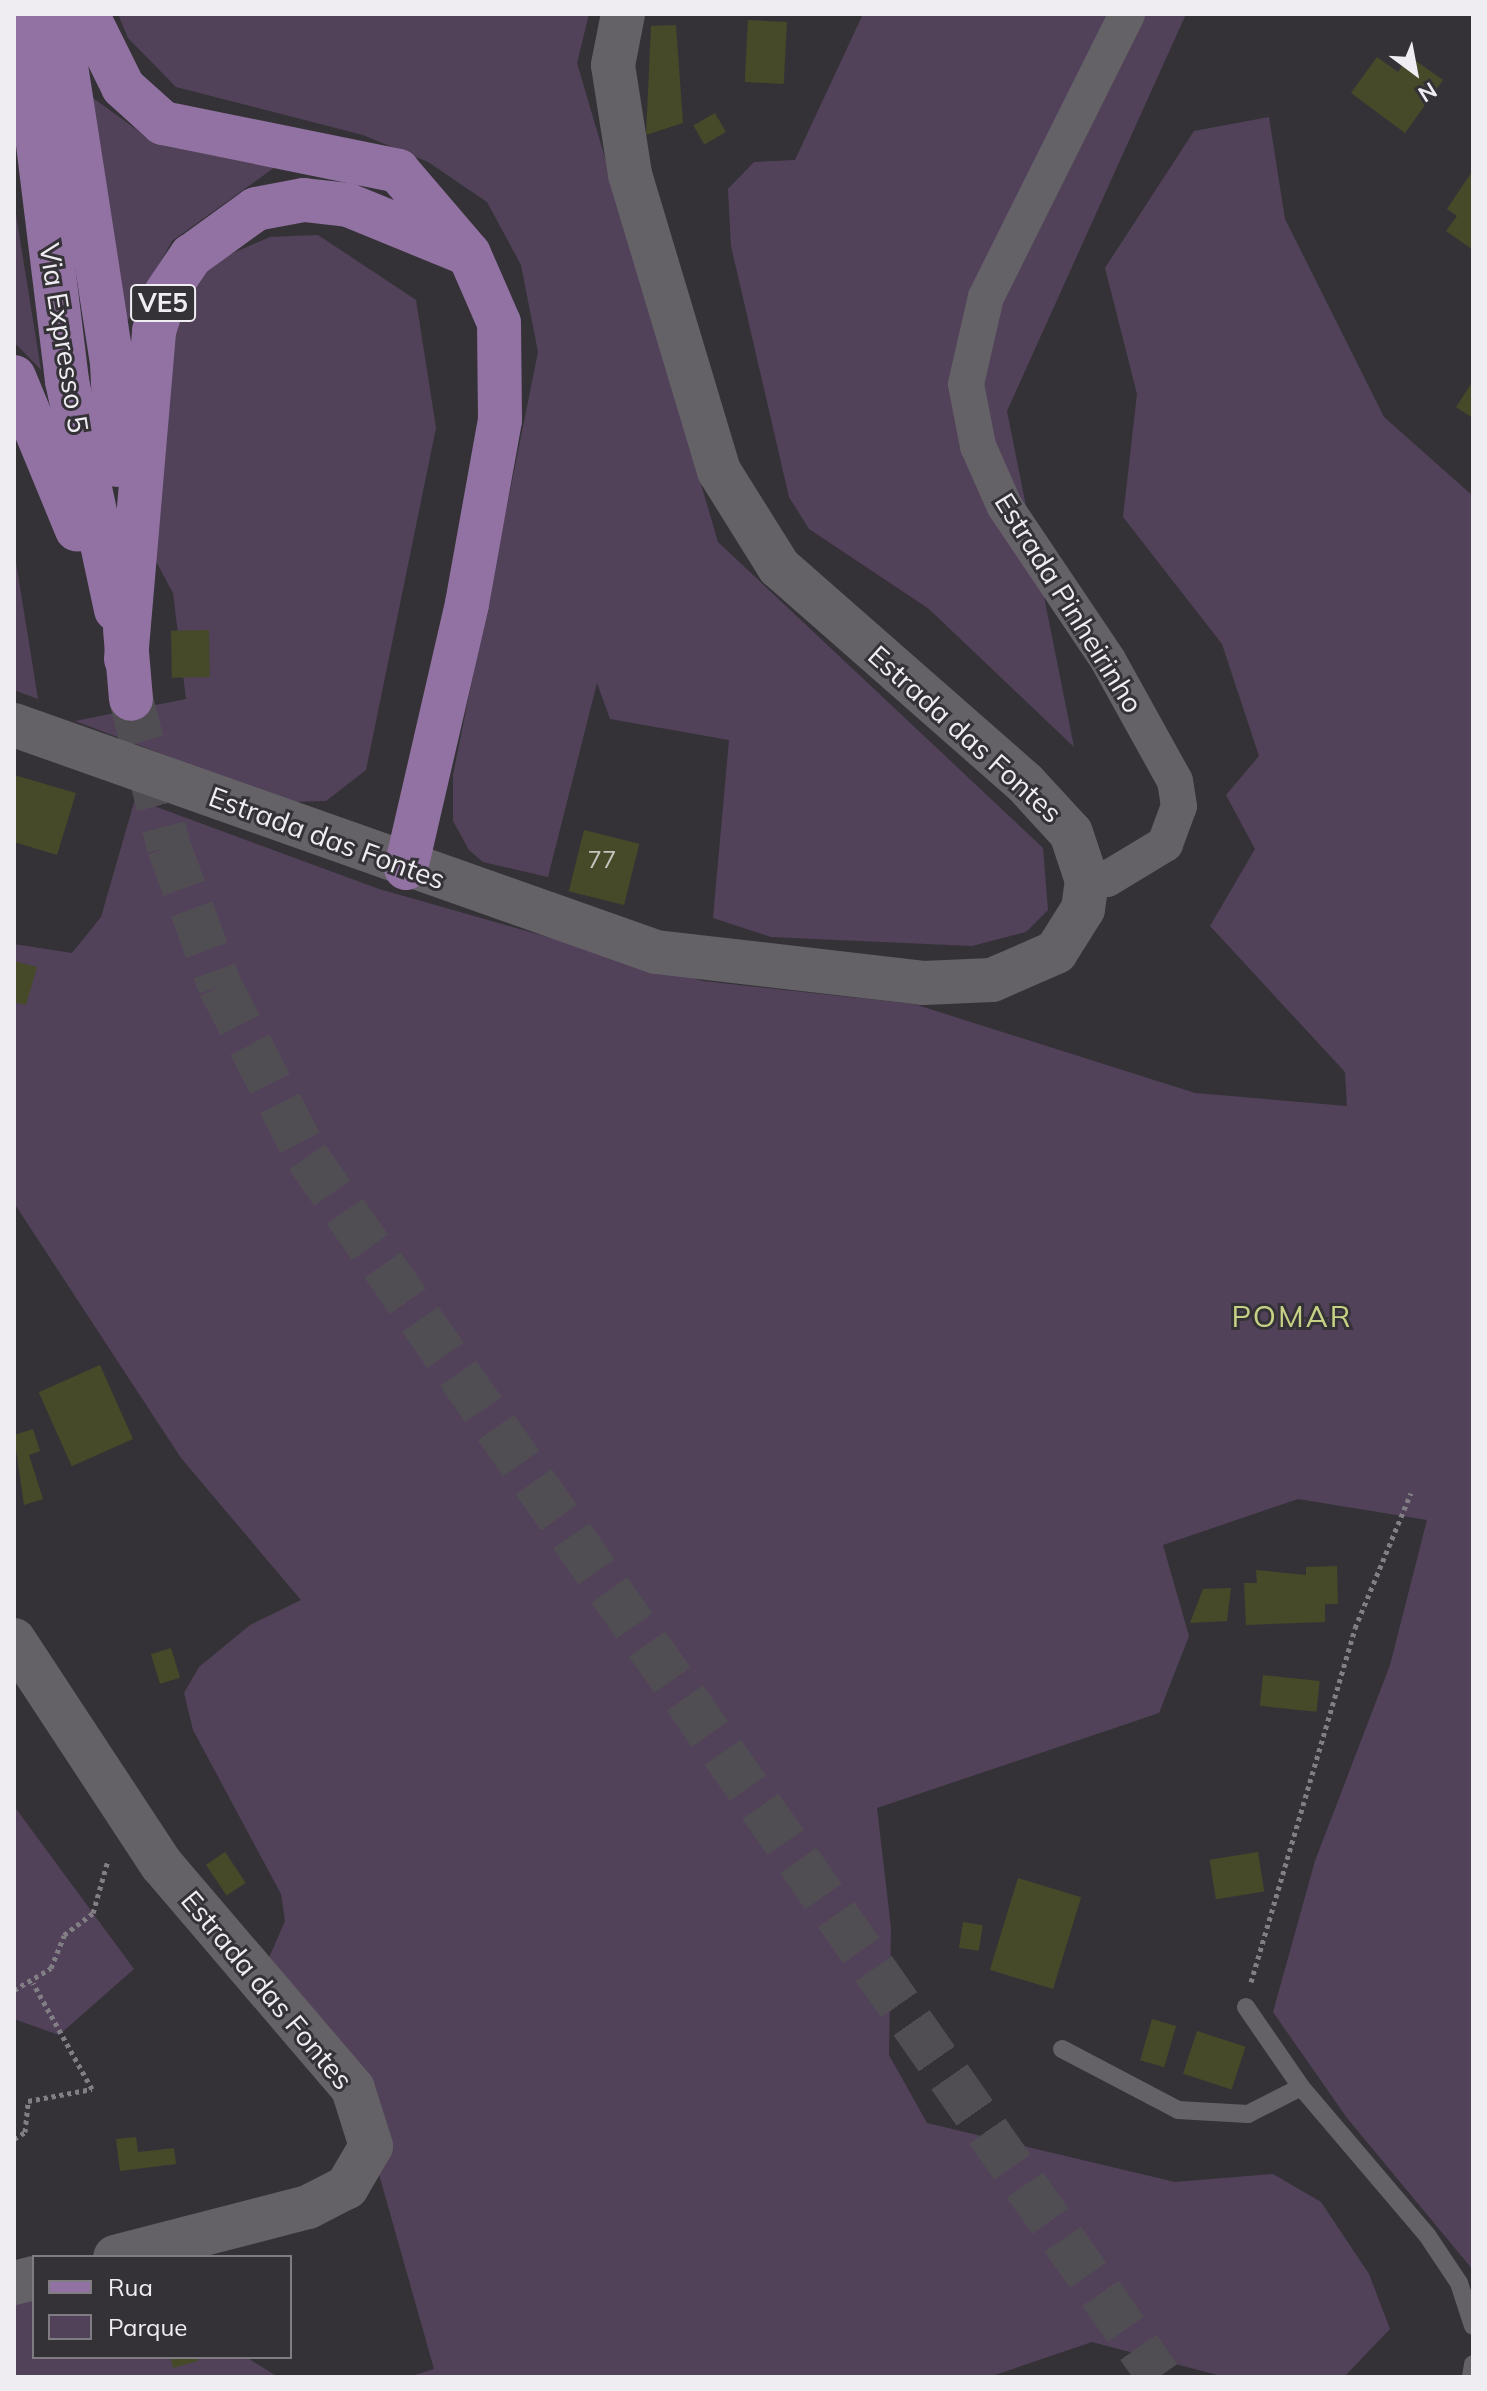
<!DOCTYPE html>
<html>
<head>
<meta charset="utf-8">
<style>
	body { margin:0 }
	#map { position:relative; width:1487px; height:2391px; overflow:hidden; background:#353237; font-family:Mulish,sans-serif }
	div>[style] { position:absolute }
	.green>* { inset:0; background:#51425a }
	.building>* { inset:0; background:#464a29; transform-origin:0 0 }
	.primary-tunnel>* { height:44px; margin-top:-22px; transform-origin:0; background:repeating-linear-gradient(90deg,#514e53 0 44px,transparent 0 66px) }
	.path>* { height:5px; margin-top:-2.5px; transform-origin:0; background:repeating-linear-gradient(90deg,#827f84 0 4px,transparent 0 8px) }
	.service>* { height:18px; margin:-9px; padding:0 9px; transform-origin:9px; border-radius:9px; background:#656267 }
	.minor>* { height:36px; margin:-18px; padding:0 18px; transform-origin:18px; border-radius:18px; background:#656267 }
	.tertiary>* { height:44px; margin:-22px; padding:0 22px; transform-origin:22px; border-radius:22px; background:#656267 }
	.primary>* { height:44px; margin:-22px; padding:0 22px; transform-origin:22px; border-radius:22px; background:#9172a2 }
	span { translate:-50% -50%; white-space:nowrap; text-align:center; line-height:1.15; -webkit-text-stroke:6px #353237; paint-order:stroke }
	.number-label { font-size:24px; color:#c5c4bf }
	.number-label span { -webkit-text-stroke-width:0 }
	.shield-label span { padding:2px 6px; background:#353237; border:2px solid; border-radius:6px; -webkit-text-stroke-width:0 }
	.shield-label { font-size:26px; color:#efedf1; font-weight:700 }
	.street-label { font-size:28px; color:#efedf1 }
	.neighbourhood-label { font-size:30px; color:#c7d185; letter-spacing:2px }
	.frame { position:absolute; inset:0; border:16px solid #efedf1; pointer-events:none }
	.legend { position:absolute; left:32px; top:2255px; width:260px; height:104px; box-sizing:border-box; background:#353237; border:2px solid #7f7d81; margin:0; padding:10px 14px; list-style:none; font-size:24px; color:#efedf1 }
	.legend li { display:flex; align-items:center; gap:16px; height:40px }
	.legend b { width:40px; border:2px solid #7f7d81 }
	.north { position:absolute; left:1375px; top:32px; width:80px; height:80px; -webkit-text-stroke:6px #353237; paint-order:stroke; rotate:148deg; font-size:22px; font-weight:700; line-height:32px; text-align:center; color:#efedf1 }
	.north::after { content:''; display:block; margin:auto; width:28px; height:36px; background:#efedf1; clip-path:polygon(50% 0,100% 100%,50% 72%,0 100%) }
</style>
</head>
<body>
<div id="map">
	<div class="green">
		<div style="clip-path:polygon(118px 14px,589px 14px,577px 63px,718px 542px,1043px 848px,1048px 910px,1026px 932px,972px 946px,771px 937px,713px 918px,729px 740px,610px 719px,597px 683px,548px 877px,483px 862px,469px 850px,453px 821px,453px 775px,538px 352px,521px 265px,487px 202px,428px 162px,363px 135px,176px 87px,128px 38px)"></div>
		<div style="clip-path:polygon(863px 14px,1186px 14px,1007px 411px,1074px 747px,929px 609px,809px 529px,789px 497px,731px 246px,728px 189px,754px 162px,795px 160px)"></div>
		<div style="clip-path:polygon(86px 93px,140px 132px,278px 165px,172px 241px,124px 327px)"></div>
		<div style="clip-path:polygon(1269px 117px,1285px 219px,1384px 417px,1473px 496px,1473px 2270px,1347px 2118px,1273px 2012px,1315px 1861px,1390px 1665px,1427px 1520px,1298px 1499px,1163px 1545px,1189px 1636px,1159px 1713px,877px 1808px,891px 1928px,889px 2055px,927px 2123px,1175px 2182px,1273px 2174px,1321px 2202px,1369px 2274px,1390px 2329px,1344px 2377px,1225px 2377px,1092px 2342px,989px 2377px,408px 2377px,434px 2369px,371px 2146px,258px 1983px,285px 1921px,281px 1894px,193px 1730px,184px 1693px,199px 1667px,250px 1625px,301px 1600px,181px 1458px,14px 1203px,14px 944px,72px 953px,101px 917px,135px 799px,379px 889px,703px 981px,914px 1004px,1195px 1093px,1347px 1106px,1345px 1072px,1210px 926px,1255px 849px,1226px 795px,1259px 756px,1222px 644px,1123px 517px,1137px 394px,1105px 268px,1194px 131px)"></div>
		<div style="clip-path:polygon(14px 202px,41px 370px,14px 342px)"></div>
		<div style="clip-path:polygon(318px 235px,416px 300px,436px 428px,366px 770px,326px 801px,289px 802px,75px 721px,186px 699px,173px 593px,145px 541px,179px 293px,226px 256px,270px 237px)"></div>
		<div style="clip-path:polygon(14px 550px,38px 699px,14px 690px)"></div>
		<div style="clip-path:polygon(14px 1806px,134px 1969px,59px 2035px,14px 2019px)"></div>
		<div style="clip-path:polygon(34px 2278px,34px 2357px,246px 2357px,278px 2377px,14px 2377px,14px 2283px)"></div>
	</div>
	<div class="building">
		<div style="left:748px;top:20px;width:39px;height:62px;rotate:3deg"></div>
		<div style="clip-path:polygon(676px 25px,683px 123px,646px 135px,651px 26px)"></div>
		<div style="clip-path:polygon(1409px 56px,1443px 80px,1405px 133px,1351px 93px,1377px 57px,1398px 72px)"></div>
		<div style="left:715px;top:113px;width:22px;height:25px;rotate:60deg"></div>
		<div style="clip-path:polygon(1473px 170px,1473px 250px,1446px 231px,1457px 216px,1447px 209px)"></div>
		<div style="clip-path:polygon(1473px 381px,1473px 418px,1456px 407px)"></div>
		<div style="left:209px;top:630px;width:47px;height:38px;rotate:89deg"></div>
		<div style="clip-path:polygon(14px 775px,76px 793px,57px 855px,14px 842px)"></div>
		<div style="left:584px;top:830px;width:57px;height:63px;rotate:14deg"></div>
		<div style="clip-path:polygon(14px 961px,37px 967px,26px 1005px,14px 1002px)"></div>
		<div style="left:100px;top:1365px;width:81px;height:67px;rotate:66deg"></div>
		<div style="clip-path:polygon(33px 1429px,40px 1451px,29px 1455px,43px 1499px,24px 1505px,14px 1435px)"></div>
		<div style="clip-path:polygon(1337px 1566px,1338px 1604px,1325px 1604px,1325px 1622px,1246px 1625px,1244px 1583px,1257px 1583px,1256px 1570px,1306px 1575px,1306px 1567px)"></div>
		<div style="clip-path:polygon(1231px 1588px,1227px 1621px,1190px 1623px,1203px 1589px)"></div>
		<div style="left:171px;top:1648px;width:31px;height:21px;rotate:73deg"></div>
		<div style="left:1263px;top:1675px;width:57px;height:31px;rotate:6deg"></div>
		<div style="left:225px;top:1852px;width:37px;height:23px;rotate:56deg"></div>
		<div style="left:1258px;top:1852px;width:40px;height:49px;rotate:81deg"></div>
		<div style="left:1018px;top:1878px;width:66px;height:96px;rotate:17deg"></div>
		<div style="left:963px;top:1922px;width:20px;height:26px;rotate:9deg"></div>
		<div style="left:1152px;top:2019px;width:25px;height:43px;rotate:16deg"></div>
		<div style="left:1197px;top:2031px;width:51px;height:45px;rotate:18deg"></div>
		<div style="clip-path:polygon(136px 2137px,138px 2152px,174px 2148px,176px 2164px,120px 2171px,116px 2139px)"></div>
		<div style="clip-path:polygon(170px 2357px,197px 2357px,198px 2361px,173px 2368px)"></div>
	</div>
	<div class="primary-tunnel">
		<div style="left:131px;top:699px;width:153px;rotate:75.6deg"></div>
		<div style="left:169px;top:847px;width:148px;rotate:69.9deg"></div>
		<div style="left:220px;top:986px;width:192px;rotate:63deg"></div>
		<div style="left:307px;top:1157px;width:1488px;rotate:55.07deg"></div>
	</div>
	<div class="path">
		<div style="left:1251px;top:1982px;width:369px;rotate:-73.6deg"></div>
		<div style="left:1355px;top:1628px;width:146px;rotate:-67.5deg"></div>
		<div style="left:14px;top:1990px;width:43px;rotate:-30.7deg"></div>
		<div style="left:51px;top:1968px;width:35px;rotate:-68deg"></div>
		<div style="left:64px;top:1935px;width:36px;rotate:-37deg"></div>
		<div style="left:93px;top:1913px;width:55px;rotate:-74.2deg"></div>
		<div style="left:14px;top:2139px;width:13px;rotate:-32deg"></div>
		<div style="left:25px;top:2132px;width:31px;rotate:-84deg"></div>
		<div style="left:28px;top:2101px;width:65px;rotate:-10.6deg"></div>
		<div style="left:92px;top:2089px;width:121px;rotate:-119.1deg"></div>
	</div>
	<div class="service">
		<div style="left:1246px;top:2007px;width:97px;rotate:55.5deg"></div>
		<div style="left:1301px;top:2087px;width:194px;rotate:49.6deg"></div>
		<div style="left:1427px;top:2235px;width:58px;rotate:56.3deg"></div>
		<div style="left:1459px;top:2283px;width:45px;rotate:72deg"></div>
		<div style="left:1062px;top:2049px;width:131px;rotate:27.7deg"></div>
		<div style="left:1178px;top:2110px;width:70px;rotate:3.3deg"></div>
		<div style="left:1248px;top:2114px;width:59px;rotate:-27deg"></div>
		<div style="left:1471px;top:2377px;width:13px;rotate:-81deg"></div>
	</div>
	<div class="minor">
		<div style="left:1087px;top:881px;width:20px;rotate:-6deg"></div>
		<div style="left:1107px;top:879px;width:68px;rotate:-31.1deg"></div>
		<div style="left:1165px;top:844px;width:40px;rotate:-69.8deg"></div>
		<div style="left:1179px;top:806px;width:25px;rotate:-99deg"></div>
		<div style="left:1175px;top:781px;width:138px;rotate:-119deg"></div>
		<div style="left:1108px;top:660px;width:184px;rotate:-123.9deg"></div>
		<div style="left:1005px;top:507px;width:67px;rotate:-113.9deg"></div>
		<div style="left:978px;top:446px;width:63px;rotate:-101deg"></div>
		<div style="left:966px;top:384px;width:89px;rotate:-77.1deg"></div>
		<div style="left:986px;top:297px;width:316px;rotate:-63.5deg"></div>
	</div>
	<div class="tertiary">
		<div style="left:14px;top:725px;width:681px;rotate:19.47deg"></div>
		<div style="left:656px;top:952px;width:269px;rotate:6.6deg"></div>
		<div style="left:923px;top:983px;width:69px;rotate:-2.5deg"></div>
		<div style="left:992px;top:980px;width:70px;rotate:-23.6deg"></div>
		<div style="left:1056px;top:952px;width:51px;rotate:-57.9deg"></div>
		<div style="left:1083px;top:909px;width:28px;rotate:-82deg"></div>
		<div style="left:1087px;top:881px;width:51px;rotate:-108.4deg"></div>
		<div style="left:1071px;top:833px;width:68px;rotate:-132.6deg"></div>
		<div style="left:1025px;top:783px;width:327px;rotate:-138.7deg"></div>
		<div style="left:779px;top:567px;width:113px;rotate:-122deg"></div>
		<div style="left:719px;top:471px;width:310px;rotate:-106.7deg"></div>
		<div style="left:630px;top:174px;width:110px;rotate:-98.9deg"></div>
		<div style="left:613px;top:65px;width:52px;rotate:-78.9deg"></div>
		<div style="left:14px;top:1640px;width:269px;rotate:56.7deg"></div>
		<div style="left:162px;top:1865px;width:294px;rotate:49.5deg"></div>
		<div style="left:353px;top:2089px;width:60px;rotate:72.5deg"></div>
		<div style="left:371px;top:2146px;width:48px;rotate:120.3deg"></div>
		<div style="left:347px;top:2187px;width:44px;rotate:152.9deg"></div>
		<div style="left:308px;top:2207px;width:199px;rotate:165.5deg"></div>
		<div style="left:14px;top:2283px;width:21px;rotate:-14deg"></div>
	</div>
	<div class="primary">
		<div style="left:22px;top:14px;width:370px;rotate:83deg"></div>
		<div style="left:67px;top:381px;width:234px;rotate:77.9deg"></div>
		<div style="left:58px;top:14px;width:353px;rotate:81.2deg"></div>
		<div style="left:112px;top:363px;width:102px;rotate:87.2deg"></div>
		<div style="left:87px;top:14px;width:81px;rotate:63.7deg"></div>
		<div style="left:123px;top:87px;width:54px;rotate:42deg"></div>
		<div style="left:163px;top:123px;width:240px;rotate:11.5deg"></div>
		<div style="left:398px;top:171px;width:109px;rotate:49.5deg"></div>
		<div style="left:469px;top:254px;width:75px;rotate:66.5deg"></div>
		<div style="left:499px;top:323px;width:97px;rotate:89.4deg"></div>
		<div style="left:500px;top:420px;width:187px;rotate:100.2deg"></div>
		<div style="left:467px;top:604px;width:271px;rotate:103deg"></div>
		<div style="left:14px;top:377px;width:165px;rotate:67.6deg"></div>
		<div style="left:125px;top:629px;width:70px;rotate:85.1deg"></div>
		<div style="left:126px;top:659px;width:329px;rotate:-85.1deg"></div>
		<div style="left:154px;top:331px;width:40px;rotate:-72deg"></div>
		<div style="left:166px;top:293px;width:45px;rotate:-56deg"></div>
		<div style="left:191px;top:256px;width:80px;rotate:-35.9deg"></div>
		<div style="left:256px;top:209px;width:49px;rotate:-10.6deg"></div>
		<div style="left:304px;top:200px;width:44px;rotate:6.5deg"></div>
		<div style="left:348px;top:205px;width:130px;rotate:22.2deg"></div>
	</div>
	<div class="number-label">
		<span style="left:602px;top:860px">77</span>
	</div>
	<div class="shield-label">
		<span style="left:163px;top:303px">VE5</span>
	</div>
	<div class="street-label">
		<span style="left:64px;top:338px;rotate:81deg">Via Expresso 5</span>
		<span style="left:1069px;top:603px;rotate:58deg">Estrada Pinheirinho</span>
		<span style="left:965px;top:734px;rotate:42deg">Estrada das Fontes</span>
		<span style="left:327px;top:838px;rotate:20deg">Estrada das Fontes</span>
		<span style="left:267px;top:1990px;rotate:50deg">Estrada das Fontes</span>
	</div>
	<div class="neighbourhood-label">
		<span style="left:1292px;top:1316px">POMAR</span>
	</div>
	<div class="frame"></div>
	<ul class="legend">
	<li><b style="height:10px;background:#9172a2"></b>Rua</li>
	<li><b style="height:22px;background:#51425a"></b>Parque</li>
	</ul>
	<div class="north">N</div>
</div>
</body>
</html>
